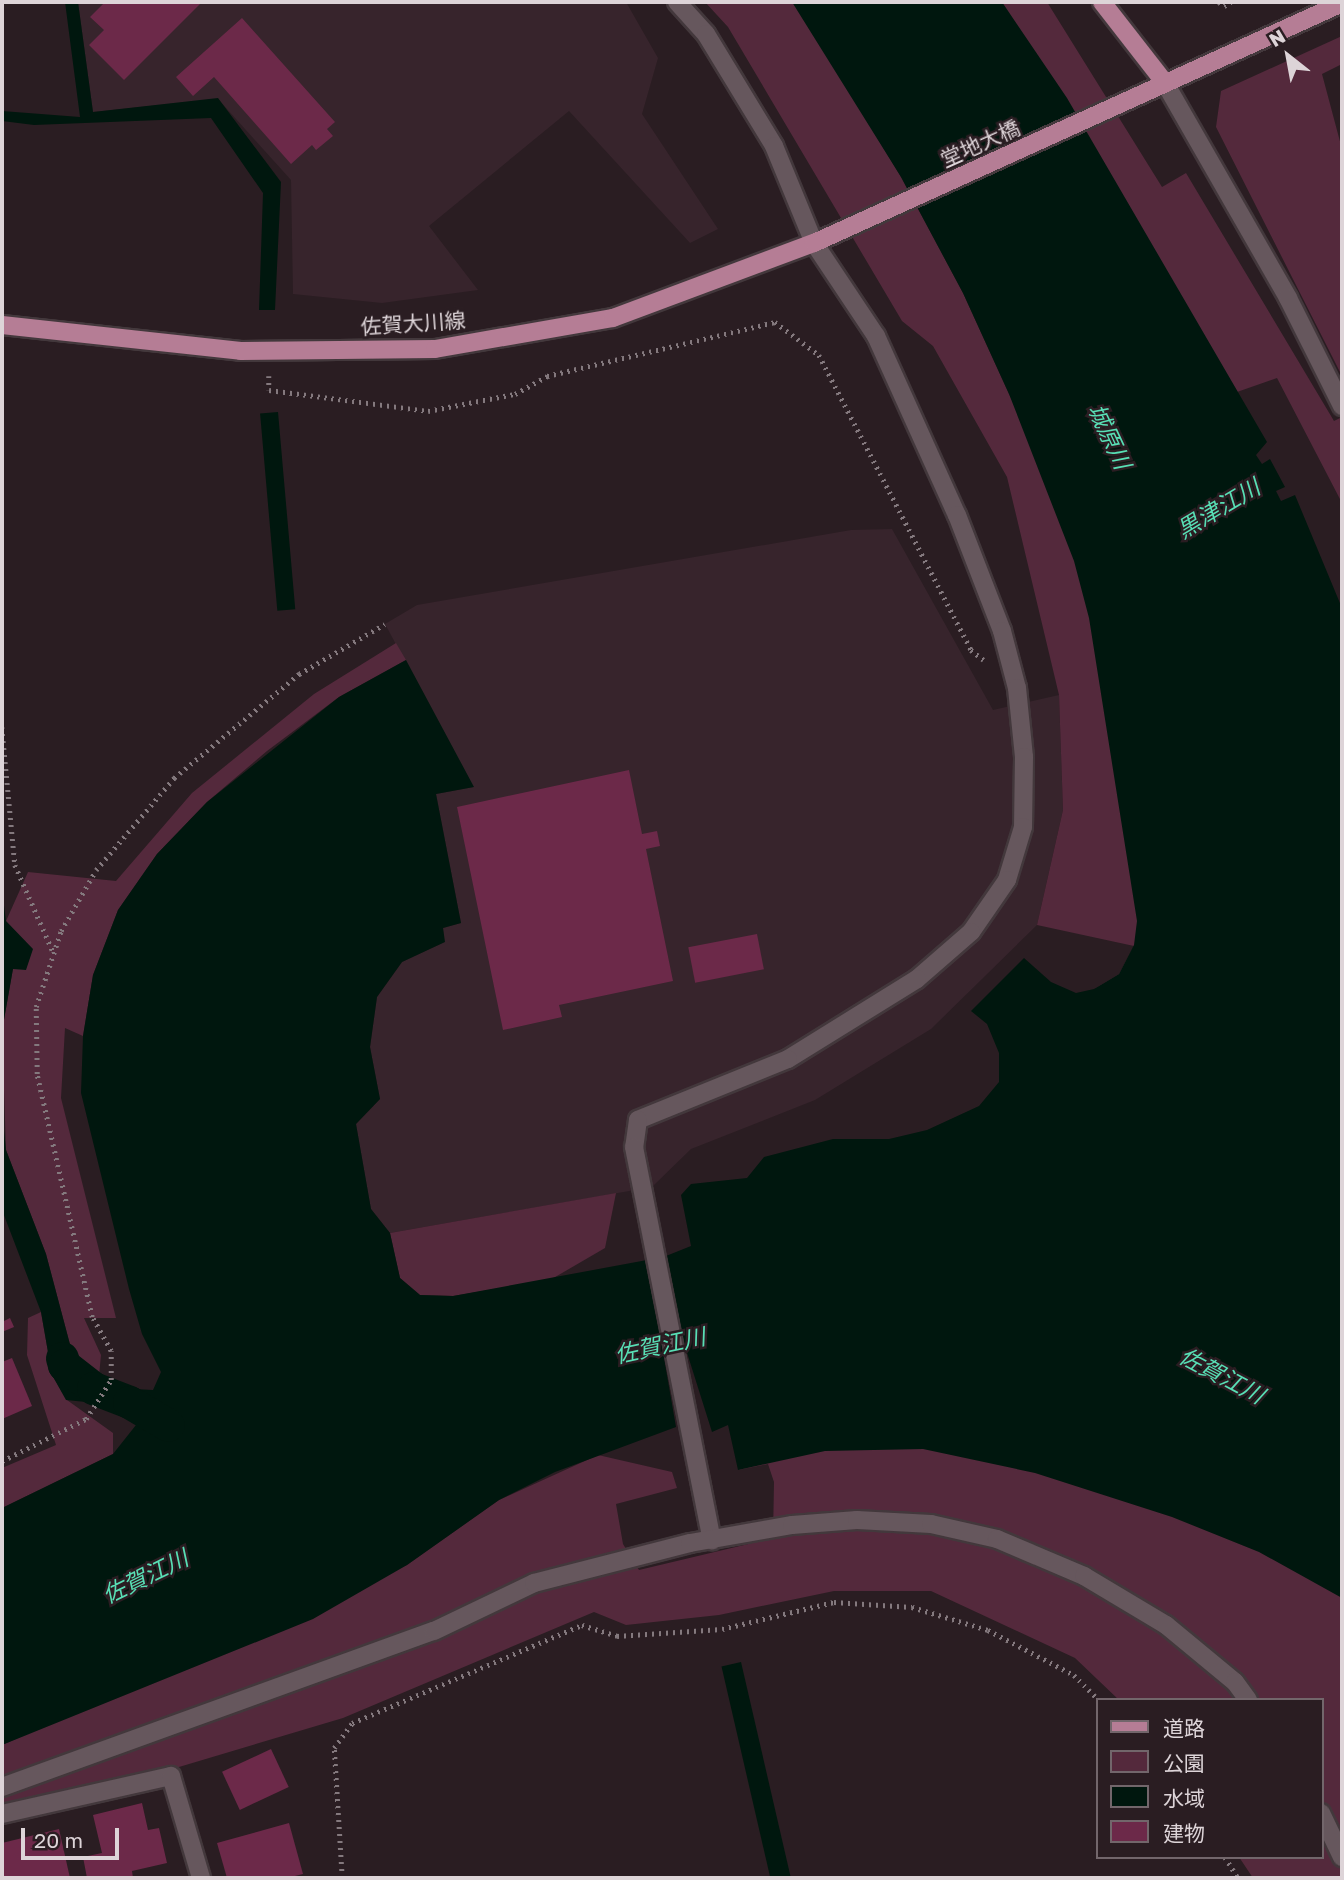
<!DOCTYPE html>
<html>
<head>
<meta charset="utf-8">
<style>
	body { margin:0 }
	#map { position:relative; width:1344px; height:1880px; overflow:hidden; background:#2a1d22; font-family:"Golos Text","Noto Sans JP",sans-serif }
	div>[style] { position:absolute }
	.built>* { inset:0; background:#37242c }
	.green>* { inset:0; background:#54293c }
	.water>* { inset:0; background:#00170e; transform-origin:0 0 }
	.canal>* { height:33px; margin:-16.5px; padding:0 16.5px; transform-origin:16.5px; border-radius:16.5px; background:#00170e }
	.building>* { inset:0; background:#6c2949; transform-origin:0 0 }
	.path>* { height:4.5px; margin-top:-2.25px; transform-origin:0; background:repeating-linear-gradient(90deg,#84797e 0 2px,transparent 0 7px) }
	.roads { filter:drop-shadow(2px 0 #43383c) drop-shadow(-2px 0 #43383c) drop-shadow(0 2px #43383c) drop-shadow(0 -2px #43383c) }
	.minor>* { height:18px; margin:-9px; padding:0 9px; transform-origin:9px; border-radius:9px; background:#66575d }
	.major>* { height:18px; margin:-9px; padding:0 9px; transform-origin:9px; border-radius:9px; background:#b57d95 }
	span { translate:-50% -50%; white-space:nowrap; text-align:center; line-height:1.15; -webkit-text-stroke:5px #2a1d22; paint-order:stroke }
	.street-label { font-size:21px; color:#ddd4d8 }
	.water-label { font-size:23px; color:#58dfb5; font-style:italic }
	.frame { position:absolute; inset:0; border:4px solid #ddd4d8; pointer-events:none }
	.legend { position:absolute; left:1096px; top:1698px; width:228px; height:161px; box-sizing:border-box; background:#2a1d22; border:2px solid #72666b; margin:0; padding:9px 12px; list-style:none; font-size:21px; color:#ddd4d8 }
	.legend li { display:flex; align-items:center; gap:14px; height:35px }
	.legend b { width:35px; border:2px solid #72666b }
	.north { position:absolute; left:1253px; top:21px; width:70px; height:70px; -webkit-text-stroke:5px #2a1d22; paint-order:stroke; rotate:329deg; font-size:19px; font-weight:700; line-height:28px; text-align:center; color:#ddd4d8 }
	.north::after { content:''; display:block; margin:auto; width:24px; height:32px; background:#ddd4d8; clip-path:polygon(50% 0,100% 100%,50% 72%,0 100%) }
	.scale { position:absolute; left:21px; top:1828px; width:98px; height:32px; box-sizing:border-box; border:4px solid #ddd4d8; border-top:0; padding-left:9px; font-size:21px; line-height:24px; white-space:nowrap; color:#ddd4d8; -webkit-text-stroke:5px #2a1d22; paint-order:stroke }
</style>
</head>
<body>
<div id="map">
	<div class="built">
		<div style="clip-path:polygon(78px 2px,626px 2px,658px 58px,642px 114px,718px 229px,690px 243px,569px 111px,429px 226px,478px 290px,382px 303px,293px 294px,291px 180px,218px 99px,93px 112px)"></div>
		<div style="clip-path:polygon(892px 529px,993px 710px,1059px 695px,1063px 810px,1037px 925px,931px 1029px,815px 1100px,691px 1149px,652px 1187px,390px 1233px,371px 1209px,356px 1124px,380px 1099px,370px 1047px,377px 997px,402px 962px,444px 942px,443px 928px,461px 923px,436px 794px,473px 787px,385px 624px,417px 605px,851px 530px)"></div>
	</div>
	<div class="green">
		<div style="clip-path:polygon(705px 2px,792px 2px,803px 15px,901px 177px,963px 293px,1009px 394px,1276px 899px,1094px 989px,1119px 974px,1134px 946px,1037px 925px,1063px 810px,1059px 695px,1007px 477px,933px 346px,902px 321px,728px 27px)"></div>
		<div style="clip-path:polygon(966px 2px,1047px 2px,1162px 187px,1186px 173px,1334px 421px,1342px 417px,1342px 503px,1277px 378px,1237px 392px,1231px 417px)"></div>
		<div style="clip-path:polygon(1342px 36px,1342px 64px,1322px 74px,1342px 149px,1342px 376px,1216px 127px,1221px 91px)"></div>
		<div style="clip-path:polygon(396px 643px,406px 660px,339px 697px,267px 751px,207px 802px,157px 854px,118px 910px,93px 975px,83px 1036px,65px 1028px,61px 1098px,116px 1318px,84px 1318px,101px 1355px,99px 1376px,72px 1352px,46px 1254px,6px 1150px,2px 1031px,13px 968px,6px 921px,28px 872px,116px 881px,192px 793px,314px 694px)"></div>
		<div style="clip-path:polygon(616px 1193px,605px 1248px,550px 1280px,453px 1296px,420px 1295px,400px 1278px,390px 1233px)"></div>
		<div style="clip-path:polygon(41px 1312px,52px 1375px,67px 1400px,113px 1433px,113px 1454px,2px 1508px,2px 1468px,56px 1445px,27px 1355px,28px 1318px)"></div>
		<div style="clip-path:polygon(863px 1404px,1342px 1569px,1342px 1878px,1253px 1878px,1239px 1857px,1321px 1857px,1321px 1700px,1119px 1700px,1075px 1658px,931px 1591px,834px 1591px,719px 1615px,626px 1625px,594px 1612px,343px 1718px,179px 1767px,2px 1806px,2px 1745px,407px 1565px,499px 1500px,598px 1455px,672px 1472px,677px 1488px,616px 1504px,623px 1544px,639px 1570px,773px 1538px,774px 1482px,768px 1464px,738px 1470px)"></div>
	</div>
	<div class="water">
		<div style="clip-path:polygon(65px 2px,78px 2px,93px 112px,218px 98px,281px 182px,275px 310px,259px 310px,263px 193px,211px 118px,34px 125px,2px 121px,2px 111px,80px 117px)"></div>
		<div style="clip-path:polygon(792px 2px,1002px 2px,1067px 98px,1267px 442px,1256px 455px,1262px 464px,1270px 459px,1285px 487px,1276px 491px,1281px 501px,1295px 495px,1342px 608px,1342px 1598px,1259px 1552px,1172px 1517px,1035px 1473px,923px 1449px,825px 1451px,738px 1470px,728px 1425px,712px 1432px,683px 1340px,666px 1256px,691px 1246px,681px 1195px,691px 1184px,747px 1178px,764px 1157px,833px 1139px,889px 1139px,927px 1130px,979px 1106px,999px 1082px,999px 1053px,987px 1024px,971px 1011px,1024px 958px,1051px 982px,1076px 993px,1094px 989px,1119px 974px,1134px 945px,1137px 921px,1089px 618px,1074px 561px,1009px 394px,963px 293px,901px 177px)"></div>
		<div style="left:278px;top:412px;width:198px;height:18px;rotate:85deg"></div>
		<div style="clip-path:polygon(406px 660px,474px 787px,436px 794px,461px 923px,443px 928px,445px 942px,402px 962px,377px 997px,370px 1047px,380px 1099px,356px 1124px,371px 1209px,390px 1233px,400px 1278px,420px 1295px,453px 1296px,647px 1260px,676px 1427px,555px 1472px,499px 1500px,407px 1565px,313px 1619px,2px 1745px,2px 1508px,113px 1454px,136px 1425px,124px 1415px,134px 1389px,153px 1390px,161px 1372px,142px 1334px,129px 1289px,81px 1093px,83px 1036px,93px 975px,118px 910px,157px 854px,207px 802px,339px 697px)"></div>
		<div style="clip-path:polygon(2px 890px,6px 921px,33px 949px,26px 970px,13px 969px,2px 1031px)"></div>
		<div style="clip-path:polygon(2px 1112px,6px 1150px,46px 1254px,72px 1352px,99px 1376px,86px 1402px,66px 1400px,52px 1375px,41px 1312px,2px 1210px)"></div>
		<div style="left:741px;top:1662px;width:221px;height:20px;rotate:77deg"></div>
	</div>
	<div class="canal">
		<div style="left:62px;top:1358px;width:7px;rotate:74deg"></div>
		<div style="left:64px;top:1365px;width:37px;rotate:38deg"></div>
		<div style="left:93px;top:1388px;width:39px;rotate:21deg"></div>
		<div style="left:129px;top:1402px;width:45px;rotate:30.5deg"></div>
	</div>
	<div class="building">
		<div style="clip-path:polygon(105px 2px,202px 2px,124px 80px,89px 45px,104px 30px,90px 17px)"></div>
		<div style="clip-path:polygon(242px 18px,335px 122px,327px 129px,333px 136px,316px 150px,312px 145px,291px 164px,214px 77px,193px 96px,176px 77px)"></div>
		<div style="clip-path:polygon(629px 770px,642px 834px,657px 831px,660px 846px,646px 849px,673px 981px,559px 1005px,562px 1017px,503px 1030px,457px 807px)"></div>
		<div style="left:757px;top:934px;width:36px;height:70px;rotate:79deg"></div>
		<div style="clip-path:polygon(10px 1318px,14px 1327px,2px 1332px,2px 1322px)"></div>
		<div style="clip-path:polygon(12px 1358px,32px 1406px,2px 1419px,2px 1362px)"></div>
		<div style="left:271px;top:1749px;width:42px;height:54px;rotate:65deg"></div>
		<div style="clip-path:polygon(142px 1803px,148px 1830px,159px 1828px,167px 1863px,132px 1871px,133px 1878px,87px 1878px,83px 1857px,102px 1853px,93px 1815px)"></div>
		<div style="clip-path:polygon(289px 1823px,303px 1874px,287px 1878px,227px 1878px,217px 1843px)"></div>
		<div style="clip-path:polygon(59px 1829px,70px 1878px,2px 1878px,2px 1843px)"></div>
	</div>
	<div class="path">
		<div style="left:1219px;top:2px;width:6px;rotate:39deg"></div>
		<div style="left:1224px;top:6px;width:8px;rotate:-30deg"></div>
		<div style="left:269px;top:376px;width:14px;rotate:90deg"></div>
		<div style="left:269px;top:390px;width:160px;rotate:7.5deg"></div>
		<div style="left:428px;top:411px;width:89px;rotate:-11.1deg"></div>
		<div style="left:515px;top:394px;width:37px;rotate:-29deg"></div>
		<div style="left:547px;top:376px;width:234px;rotate:-13.3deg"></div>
		<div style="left:775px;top:322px;width:55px;rotate:36.9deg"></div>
		<div style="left:819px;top:355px;width:332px;rotate:62.7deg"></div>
		<div style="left:971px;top:650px;width:16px;rotate:38deg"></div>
		<div style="left:2px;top:727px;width:139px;rotate:84.6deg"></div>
		<div style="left:15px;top:865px;width:97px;rotate:66.3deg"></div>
		<div style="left:2px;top:1461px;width:94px;rotate:-26.6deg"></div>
		<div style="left:86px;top:1419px;width:46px;rotate:-57.3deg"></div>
		<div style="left:111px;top:1380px;width:29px;rotate:-90deg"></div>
		<div style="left:111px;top:1351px;width:39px;rotate:-119deg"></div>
		<div style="left:92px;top:1317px;width:249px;rotate:-102.8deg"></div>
		<div style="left:37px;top:1074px;width:67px;rotate:-90.9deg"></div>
		<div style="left:36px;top:1007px;width:80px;rotate:-71.8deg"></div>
		<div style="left:61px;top:931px;width:70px;rotate:-60.2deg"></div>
		<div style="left:96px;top:870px;width:121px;rotate:-49.7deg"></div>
		<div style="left:174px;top:778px;width:163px;rotate:-39.8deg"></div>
		<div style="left:299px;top:674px;width:99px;rotate:-30.2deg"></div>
		<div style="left:1225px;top:1857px;width:25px;rotate:58deg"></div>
		<div style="left:342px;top:1878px;width:130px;rotate:-93.5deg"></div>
		<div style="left:334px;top:1748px;width:31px;rotate:-54deg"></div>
		<div style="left:352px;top:1723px;width:250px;rotate:-23.1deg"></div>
		<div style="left:582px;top:1625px;width:37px;rotate:17deg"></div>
		<div style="left:617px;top:1636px;width:105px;rotate:-3.8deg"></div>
		<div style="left:722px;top:1629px;width:115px;rotate:-13.6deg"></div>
		<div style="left:834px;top:1602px;width:78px;rotate:3.7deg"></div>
		<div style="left:912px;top:1607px;width:79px;rotate:16.8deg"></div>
		<div style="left:988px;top:1630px;width:97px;rotate:27.6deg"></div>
		<div style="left:1074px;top:1675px;width:35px;rotate:45deg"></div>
	</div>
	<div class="roads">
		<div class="minor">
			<div style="left:677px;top:2px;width:43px;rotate:47.8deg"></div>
			<div style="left:706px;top:34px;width:131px;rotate:58.7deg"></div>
			<div style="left:774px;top:146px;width:105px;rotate:67.6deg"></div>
			<div style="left:814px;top:243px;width:112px;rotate:56.3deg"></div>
			<div style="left:876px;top:336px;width:196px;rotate:65.7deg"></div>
			<div style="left:957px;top:515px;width:124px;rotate:68.8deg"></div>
			<div style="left:1002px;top:631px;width:59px;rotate:75.3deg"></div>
			<div style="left:1017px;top:688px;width:69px;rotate:84.2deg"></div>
			<div style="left:1024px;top:757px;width:70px;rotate:90.8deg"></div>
			<div style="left:1023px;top:827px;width:55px;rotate:106.8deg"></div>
			<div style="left:1007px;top:880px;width:63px;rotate:124.7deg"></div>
			<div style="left:971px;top:932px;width:72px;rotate:139deg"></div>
			<div style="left:917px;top:979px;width:152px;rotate:148.2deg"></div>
			<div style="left:788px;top:1059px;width:162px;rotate:157.9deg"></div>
			<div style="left:638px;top:1120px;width:27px;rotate:98deg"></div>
			<div style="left:634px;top:1147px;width:401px;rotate:78.8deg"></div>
			<div style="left:1165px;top:83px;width:248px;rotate:60.2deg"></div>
			<div style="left:1288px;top:298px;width:121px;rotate:63.4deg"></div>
			<div style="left:2px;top:1787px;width:459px;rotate:-19.9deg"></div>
			<div style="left:434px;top:1631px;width:111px;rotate:-25.6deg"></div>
			<div style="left:534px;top:1583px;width:161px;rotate:-14.4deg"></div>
			<div style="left:690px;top:1543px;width:104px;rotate:-10deg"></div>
			<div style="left:792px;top:1525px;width:65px;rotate:-4.4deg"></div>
			<div style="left:857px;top:1520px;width:74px;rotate:3.1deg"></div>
			<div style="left:931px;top:1524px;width:68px;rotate:12.8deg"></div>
			<div style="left:997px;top:1539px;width:95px;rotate:23deg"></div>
			<div style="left:1084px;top:1576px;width:96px;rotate:30.9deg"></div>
			<div style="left:1166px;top:1625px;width:89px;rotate:39.6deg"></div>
			<div style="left:1235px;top:1682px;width:22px;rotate:54deg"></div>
			<div style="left:1321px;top:1813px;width:49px;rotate:64.5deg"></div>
			<div style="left:2px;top:1814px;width:173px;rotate:-12.7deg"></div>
			<div style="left:171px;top:1776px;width:106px;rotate:73.6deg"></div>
		</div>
		<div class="major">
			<div style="left:1102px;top:2px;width:103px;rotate:52.1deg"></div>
			<div style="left:2px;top:325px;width:240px;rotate:6.2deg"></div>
			<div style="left:241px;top:351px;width:194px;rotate:-0.6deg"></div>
			<div style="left:435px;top:349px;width:181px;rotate:-9.9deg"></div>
			<div style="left:613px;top:318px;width:215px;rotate:-20.5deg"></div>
			<div style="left:814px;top:243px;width:580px;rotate:-24.44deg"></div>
		</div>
	</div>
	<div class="street-label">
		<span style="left:980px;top:143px;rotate:-24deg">堂地大橋</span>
		<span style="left:413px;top:323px;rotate:-4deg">佐賀大川線</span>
	</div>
	<div class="water-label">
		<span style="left:1110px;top:436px;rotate:65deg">城原川</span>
		<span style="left:1218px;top:508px;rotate:-31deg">黒津江川</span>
		<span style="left:660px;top:1345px;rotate:-12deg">佐賀江川</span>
		<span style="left:1222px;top:1375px;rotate:28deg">佐賀江川</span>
		<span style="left:145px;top:1576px;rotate:-26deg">佐賀江川</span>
	</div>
	<div class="frame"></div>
	<ul class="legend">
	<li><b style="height:9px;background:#b57d95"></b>道路</li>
	<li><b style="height:19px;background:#54293c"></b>公園</li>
	<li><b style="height:19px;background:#00170e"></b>水域</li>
	<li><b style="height:19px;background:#6c2949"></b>建物</li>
	</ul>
	<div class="north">N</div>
	<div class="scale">20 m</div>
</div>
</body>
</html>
